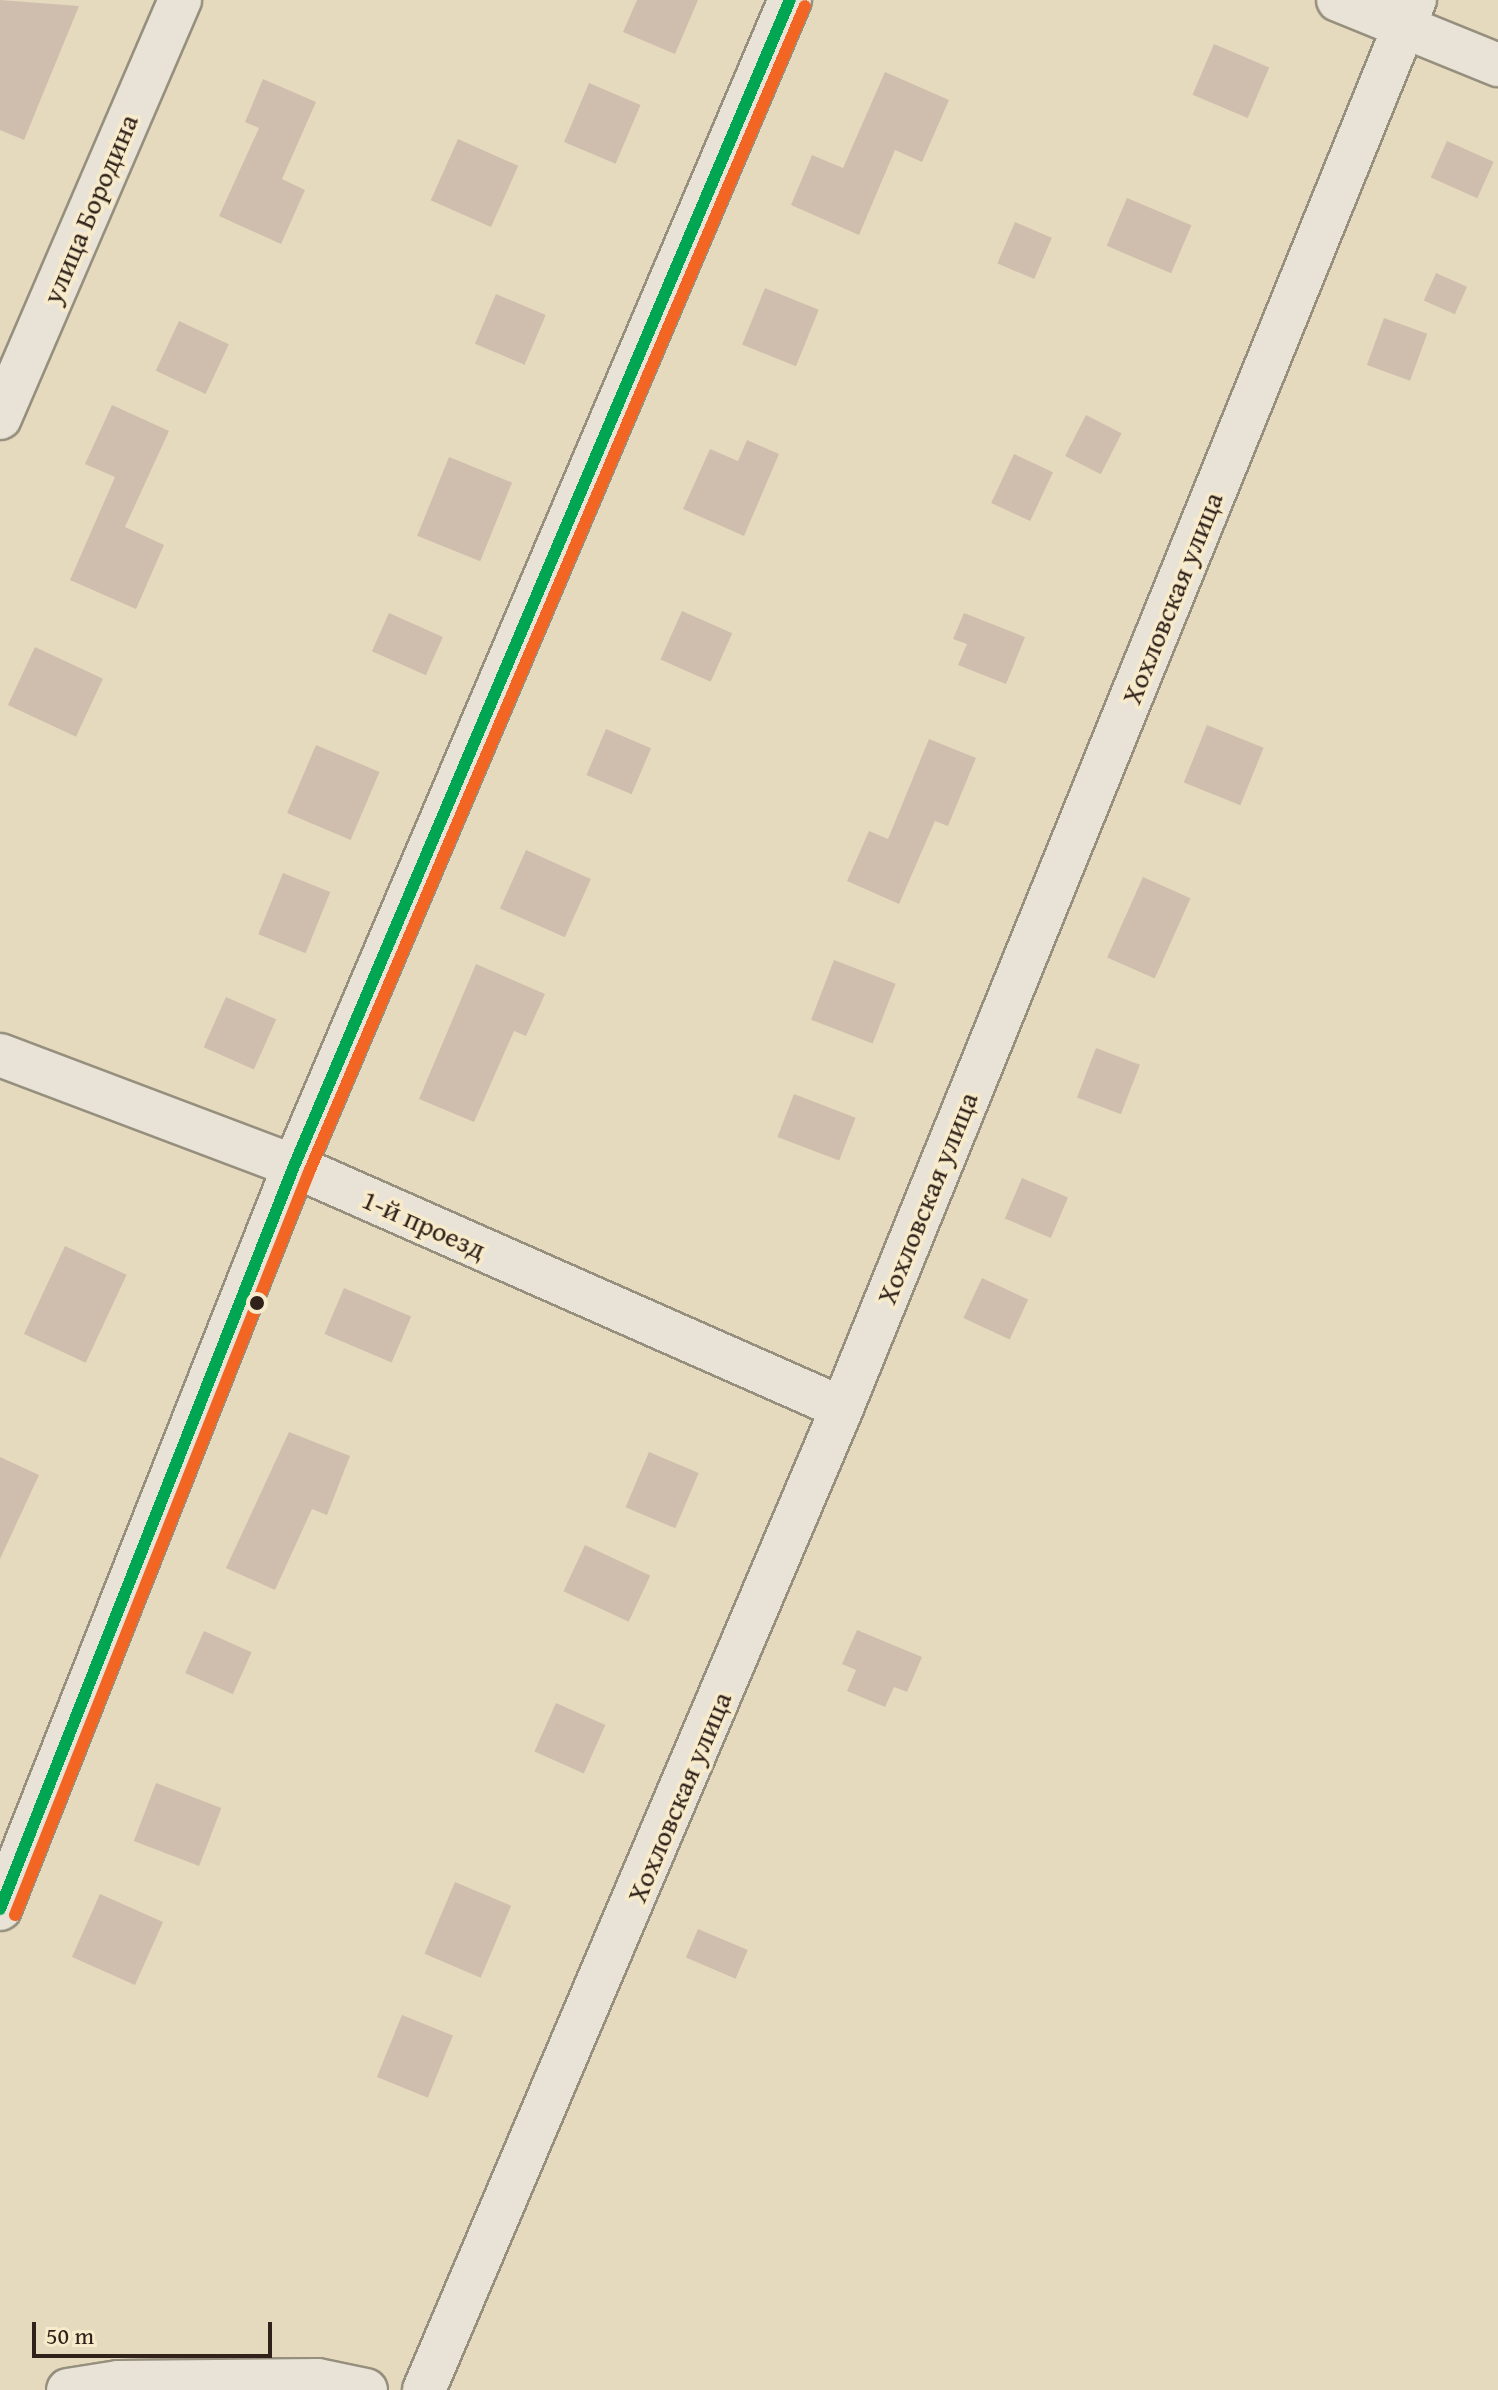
<!DOCTYPE html>
<html>
<head>
<meta charset="utf-8">
<style>
	body { margin:0 }
	#map { position:relative; width:1498px; height:2390px; overflow:hidden; background:#e5dabe; font-family:"Gentium Book Plus",serif }
	div>[style] { position:absolute }
	.building>* { inset:0; background:#cfbead; transform-origin:0 0 }
	.roads { filter:drop-shadow(2px 0 #968f7e) drop-shadow(-2px 0 #968f7e) drop-shadow(0 2px #968f7e) drop-shadow(0 -2px #968f7e) }
	.minor>* { height:42px; margin:-21px; padding:0 21px; transform-origin:21px; border-radius:21px; background:#e8e3d6 }
	.bus-1>* { height:12px; margin:-6px; padding:0 6px; transform-origin:6px; border-radius:6px; background:#00a651 }
	.bus-2>* { height:12px; margin:-6px; padding:0 6px; transform-origin:6px; border-radius:6px; background:#f26522 }
	.dots>* { width:22px; height:22px; translate:-50% -50%; box-sizing:border-box; border:4px solid #f8ebcb; border-radius:50% }
	span { translate:-50% -50%; white-space:nowrap; text-align:center; line-height:1.15; -webkit-text-stroke:7px #f8ebcb; paint-order:stroke }
	.street-label { font-size:28px; color:#30221a }
	.scale { position:absolute; left:32px; top:2322px; width:240px; height:36px; box-sizing:border-box; border:4px solid #30221a; border-top:0; padding-left:10px; font-size:24px; line-height:28px; white-space:nowrap; color:#30221a; -webkit-text-stroke:6px #f8ebcb; paint-order:stroke }
</style>
</head>
<body>
<div id="map">
	<div class="building">
		<div style="clip-path:polygon(0 0,79px 6px,24px 140px,0 130px)"></div>
		<div style="clip-path:polygon(637px 0,698px 0,675px 54px,623px 32px)"></div>
		<div style="left:1214px;top:44px;width:60px;height:55px;rotate:23deg"></div>
		<div style="clip-path:polygon(885px 72px,949px 100px,922px 162px,895px 150px,859px 235px,791px 205px,812px 155px,843px 168px)"></div>
		<div style="clip-path:polygon(263px 79px,316px 102px,282px 179px,305px 190px,281px 244px,219px 216px,259px 128px,245px 122px)"></div>
		<div style="left:589px;top:83px;width:56px;height:64px;rotate:23deg"></div>
		<div style="left:458px;top:139px;width:66px;height:67px;rotate:24deg"></div>
		<div style="left:1447px;top:141px;width:51px;height:40px;rotate:24deg"></div>
		<div style="left:1127px;top:198px;width:70px;height:52px;rotate:23deg"></div>
		<div style="left:1015px;top:222px;width:40px;height:45px;rotate:23deg"></div>
		<div style="left:1436px;top:273px;width:34px;height:30px;rotate:24deg"></div>
		<div style="left:765px;top:288px;width:58px;height:61px;rotate:22deg"></div>
		<div style="left:496px;top:294px;width:54px;height:54px;rotate:23deg"></div>
		<div style="left:1384px;top:318px;width:46px;height:50px;rotate:20deg"></div>
		<div style="left:179px;top:321px;width:55px;height:55px;rotate:25deg"></div>
		<div style="clip-path:polygon(112px 405px,169px 431px,125px 527px,164px 545px,136px 609px,70px 580px,115px 477px,85px 464px)"></div>
		<div style="left:1086px;top:415px;width:40px;height:46px;rotate:27deg"></div>
		<div style="clip-path:polygon(747px 440px,779px 454px,744px 536px,683px 509px,710px 449px,738px 461px)"></div>
		<div style="left:1014px;top:454px;width:43px;height:54px;rotate:25deg"></div>
		<div style="left:449px;top:457px;width:68px;height:85px;rotate:22deg"></div>
		<div style="left:682px;top:611px;width:55px;height:53px;rotate:24deg"></div>
		<div style="left:389px;top:613px;width:59px;height:42px;rotate:24deg"></div>
		<div style="clip-path:polygon(964px 613px,1025px 637px,1006px 684px,958px 665px,967px 644px,953px 639px)"></div>
		<div style="left:35px;top:647px;width:75px;height:64px;rotate:25deg"></div>
		<div style="left:1207px;top:725px;width:61px;height:62px;rotate:22deg"></div>
		<div style="left:606px;top:729px;width:49px;height:50px;rotate:23deg"></div>
		<div style="clip-path:polygon(929px 739px,976px 758px,948px 826px,935px 821px,899px 904px,847px 881px,869px 831px,888px 839px)"></div>
		<div style="left:316px;top:745px;width:69px;height:74px;rotate:23deg"></div>
		<div style="left:526px;top:850px;width:71px;height:64px;rotate:24deg"></div>
		<div style="left:283px;top:873px;width:51px;height:66px;rotate:22deg"></div>
		<div style="left:1143px;top:877px;width:52px;height:88px;rotate:24deg"></div>
		<div style="left:834px;top:960px;width:66px;height:64px;rotate:21deg"></div>
		<div style="clip-path:polygon(476px 964px,545px 994px,526px 1036px,514px 1031px,474px 1122px,419px 1099px)"></div>
		<div style="left:226px;top:997px;width:55px;height:55px;rotate:24deg"></div>
		<div style="left:1096px;top:1048px;width:47px;height:53px;rotate:21deg"></div>
		<div style="left:794px;top:1094px;width:66px;height:46px;rotate:21deg"></div>
		<div style="left:1022px;top:1178px;width:50px;height:44px;rotate:23deg"></div>
		<div style="left:65px;top:1246px;width:68px;height:97px;rotate:25deg"></div>
		<div style="left:982px;top:1278px;width:51px;height:44px;rotate:25deg"></div>
		<div style="left:344px;top:1288px;width:73px;height:50px;rotate:23deg"></div>
		<div style="clip-path:polygon(289px 1432px,350px 1456px,327px 1515px,312px 1509px,275px 1590px,226px 1568px)"></div>
		<div style="left:649px;top:1452px;width:54px;height:60px;rotate:23deg"></div>
		<div style="clip-path:polygon(0 1457px,39px 1475px,0 1559px)"></div>
		<div style="left:585px;top:1545px;width:72px;height:51px;rotate:25deg"></div>
		<div style="clip-path:polygon(857px 1630px,922px 1657px,907px 1692px,894px 1687px,885px 1707px,847px 1691px,856px 1670px,842px 1664px)"></div>
		<div style="left:204px;top:1631px;width:52px;height:46px;rotate:24deg"></div>
		<div style="left:556px;top:1703px;width:54px;height:53px;rotate:24deg"></div>
		<div style="left:156px;top:1783px;width:70px;height:62px;rotate:21deg"></div>
		<div style="left:455px;top:1882px;width:61px;height:78px;rotate:23deg"></div>
		<div style="left:100px;top:1894px;width:69px;height:69px;rotate:24deg"></div>
		<div style="left:698px;top:1929px;width:54px;height:31px;rotate:23deg"></div>
		<div style="left:402px;top:2015px;width:55px;height:67px;rotate:22deg"></div>
	</div>
	<div class="roads">
		<div class="minor">
			<div style="left:1338px;top:0;width:173px;rotate:22.1deg"></div>
			<div style="left:0;top:418px;width:455px;rotate:-66.7deg"></div>
			<div style="left:0;top:1055px;width:314px;rotate:20.7deg"></div>
			<div style="left:294px;top:1166px;width:599px;rotate:23.83deg"></div>
			<div style="left:0;top:1909px;width:799px;rotate:-68.41deg"></div>
			<div style="left:294px;top:1166px;width:1267px;rotate:-66.96deg"></div>
			<div style="left:68px;top:2390px;width:51px;rotate:-9.1deg"></div>
			<div style="left:118px;top:2382px;width:200px;rotate:-0.6deg"></div>
			<div style="left:318px;top:2380px;width:49px;rotate:11.8deg"></div>
			<div style="left:424px;top:2390px;width:1067px;rotate:-66.94deg"></div>
			<div style="left:842px;top:1408px;width:1520px;rotate:-67.86deg"></div>
		</div>
	</div>
	<div class="bus-1">
		<div style="left:0;top:1909px;width:799px;rotate:-68.41deg"></div>
		<div style="left:294px;top:1166px;width:1267px;rotate:-66.96deg"></div>
	</div>
	<div class="bus-2">
		<div style="left:15px;top:1915px;width:799px;rotate:-68.41deg"></div>
		<div style="left:309px;top:1172px;width:1267px;rotate:-66.96deg"></div>
	</div>
	<div class="dots">
		<div style="left:257px;top:1303px;background:#30221a"></div>
	</div>
	<div class="street-label">
		<span style="left:90px;top:209px;rotate:-67deg">улица Бородина</span>
		<span style="left:1172px;top:598px;rotate:-68deg">Хохловская улица</span>
		<span style="left:927px;top:1198px;rotate:-68deg">Хохловская улица</span>
		<span style="left:424px;top:1224px;rotate:24deg">1-й проезд</span>
		<span style="left:679px;top:1797px;rotate:-67deg">Хохловская улица</span>
	</div>
	<div class="scale">50 m</div>
</div>
</body>
</html>
